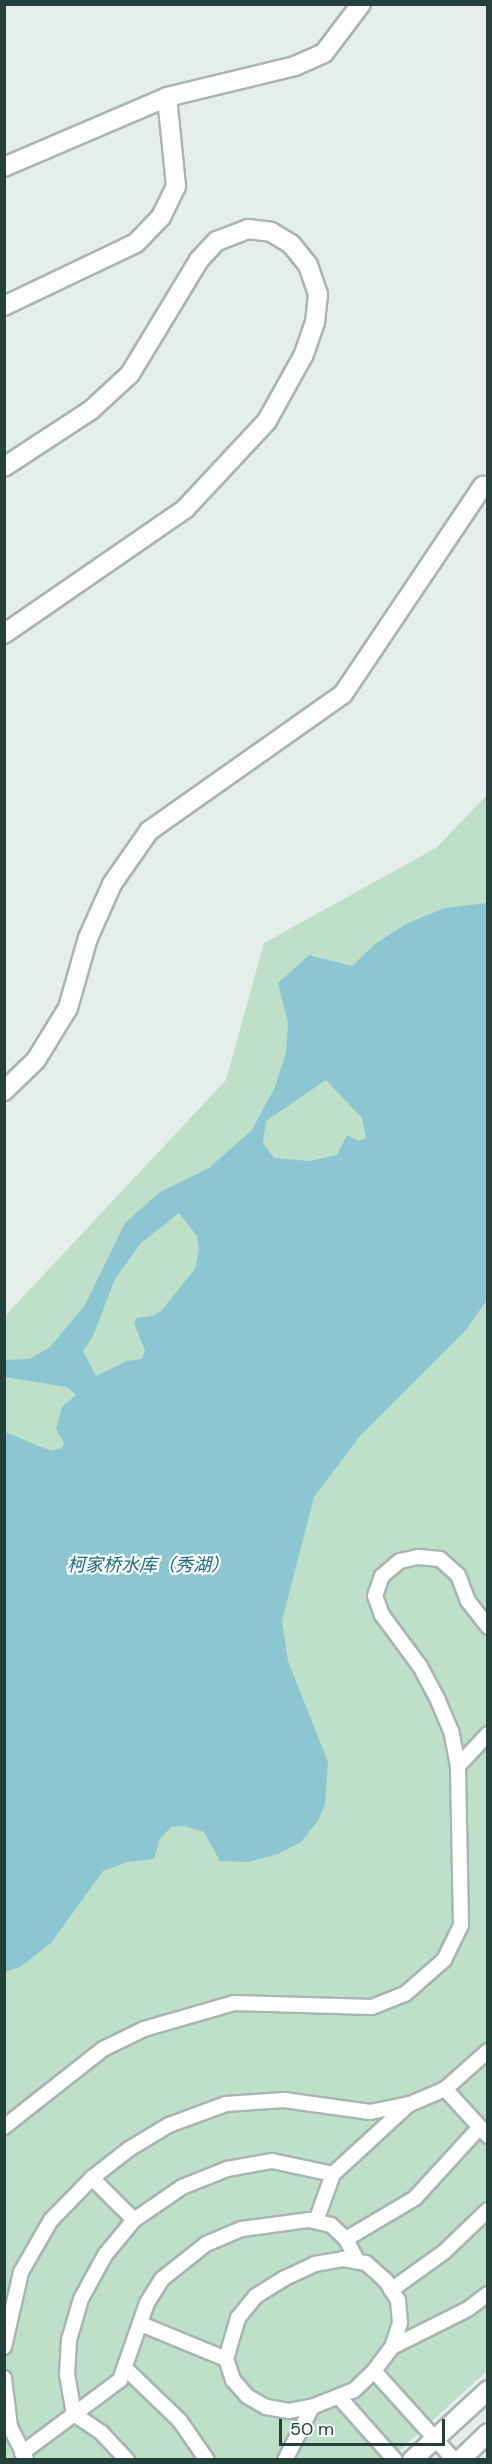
<!DOCTYPE html>
<html>
<head>
<meta charset="utf-8">
<style>
	body { margin:0 }
	#map { position:relative; width:492px; height:2464px; overflow:hidden; background:#e5eeea; font-family:"DM Sans","Noto Sans SC",sans-serif }
	div>[style] { position:absolute }
	.green>* { inset:0; background:#bedfc8 }
	.water>* { inset:0; background:#8dc6d3 }
	.roads { filter:drop-shadow(2px 0 #a7b6b2) drop-shadow(-2px 0 #a7b6b2) drop-shadow(0 2px #a7b6b2) drop-shadow(0 -2px #a7b6b2) }
	.service>* { height:14px; margin:-7px; padding:0 7px; transform-origin:7px; border-radius:7px; background:#fff }
	.minor>* { height:18px; margin:-9px; padding:0 9px; transform-origin:9px; border-radius:9px; background:#fff }
	.secondary>* { height:18px; margin:-9px; padding:0 9px; transform-origin:9px; border-radius:9px; background:#fff }
	span { translate:-50% -50%; white-space:nowrap; text-align:center; line-height:1.15; -webkit-text-stroke:4.5px #f6faf8; paint-order:stroke }
	.water-label { font-size:18px; color:#1d6a7e; font-style:italic }
	.frame { position:absolute; inset:0; border:6px solid #24403a; pointer-events:none }
	.scale { position:absolute; left:279px; top:2419px; width:166px; height:27px; box-sizing:border-box; border:3px solid #24403a; border-top:0; padding-left:8px; font-size:18px; line-height:21px; white-space:nowrap; color:#24403a; -webkit-text-stroke:4px #f6faf8; paint-order:stroke }
</style>
</head>
<body>
<div id="map">
	<div class="green">
		<div style="clip-path:polygon(487px 795px,487px 2371px,390px 2459px,5px 2459px,4px 1317px,226px 1080px,264px 943px,436px 848px)"></div>
	</div>
	<div class="water">
		<div style="clip-path:polygon(evenodd,487px 903px,487px 1300px,465px 1331px,360px 1436px,314px 1497px,282px 1621px,288px 1661px,328px 1762px,325px 1804px,318px 1821px,301px 1842px,278px 1854px,248px 1862px,220px 1861px,204px 1832px,184px 1826px,171px 1827px,160px 1839px,154px 1859px,128px 1862px,103px 1871px,51px 1943px,20px 1967px,5px 1972px,5px 1432px,51px 1451px,62px 1448px,64px 1443px,56px 1429px,62px 1407px,76px 1395px,67px 1387px,5px 1377px,5px 1360px,29px 1359px,49px 1348px,85px 1305px,125px 1223px,160px 1192px,209px 1168px,252px 1130px,275px 1087px,286px 1052px,288px 1023px,278px 983px,309px 955px,352px 966px,375px 944px,406px 924px,445px 908px,487px 903px,326px 1080px,362px 1118px,366px 1138px,359px 1141px,347px 1135px,337px 1155px,310px 1161px,274px 1158px,263px 1143px,266px 1121px,326px 1080px,487px 903px,179px 1213px,197px 1236px,199px 1249px,195px 1269px,161px 1311px,153px 1316px,136px 1318px,134px 1323px,145px 1351px,142px 1359px,127px 1361px,96px 1376px,83px 1351px,93px 1336px,115px 1279px,141px 1243px,179px 1213px)"></div>
	</div>
	<div class="roads">
		<div class="service">
			<div style="left:458px;top:1766px;width:44px;rotate:-46.8deg"></div>
			<div style="left:445px;top:2089px;width:64px;rotate:47.5deg"></div>
			<div style="left:4px;top:2127px;width:126px;rotate:-38.2deg"></div>
			<div style="left:103px;top:2049px;width:46px;rotate:-26deg"></div>
			<div style="left:144px;top:2029px;width:94px;rotate:-16.1deg"></div>
			<div style="left:234px;top:2003px;width:138px;rotate:1.7deg"></div>
			<div style="left:372px;top:2007px;width:35px;rotate:-22deg"></div>
			<div style="left:405px;top:1994px;width:52px;rotate:-41.1deg"></div>
			<div style="left:444px;top:1960px;width:39px;rotate:-64deg"></div>
			<div style="left:461px;top:1925px;width:159px;rotate:-91.1deg"></div>
			<div style="left:458px;top:1766px;width:36px;rotate:-101deg"></div>
			<div style="left:451px;top:1731px;width:34px;rotate:-113deg"></div>
			<div style="left:438px;top:1700px;width:40px;rotate:-118deg"></div>
			<div style="left:419px;top:1665px;width:62px;rotate:-126.5deg"></div>
			<div style="left:382px;top:1615px;width:20px;rotate:-110deg"></div>
			<div style="left:375px;top:1596px;width:21px;rotate:-71deg"></div>
			<div style="left:382px;top:1576px;width:23px;rotate:-40deg"></div>
			<div style="left:400px;top:1561px;width:18px;rotate:-13deg"></div>
			<div style="left:418px;top:1557px;width:22px;rotate:5deg"></div>
			<div style="left:440px;top:1559px;width:24px;rotate:42deg"></div>
			<div style="left:458px;top:1575px;width:28px;rotate:69deg"></div>
			<div style="left:468px;top:1601px;width:33px;rotate:52deg"></div>
			<div style="left:92px;top:2178px;width:59px;rotate:45deg"></div>
			<div style="left:316px;top:2221px;width:50px;rotate:-70.1deg"></div>
			<div style="left:333px;top:2174px;width:103px;rotate:-42.6deg"></div>
			<div style="left:346px;top:2239px;width:80px;rotate:-30.7deg"></div>
			<div style="left:415px;top:2198px;width:95px;rotate:-47.6deg"></div>
			<div style="left:343px;top:2259px;width:23px;rotate:10deg"></div>
			<div style="left:366px;top:2263px;width:27px;rotate:42deg"></div>
			<div style="left:386px;top:2281px;width:22px;rotate:58deg"></div>
			<div style="left:398px;top:2300px;width:23px;rotate:85deg"></div>
			<div style="left:400px;top:2323px;width:25px;rotate:108deg"></div>
			<div style="left:392px;top:2347px;width:30px;rotate:127deg"></div>
			<div style="left:374px;top:2371px;width:28px;rotate:136deg"></div>
			<div style="left:354px;top:2390px;width:43px;rotate:158.2deg"></div>
			<div style="left:314px;top:2406px;width:25px;rotate:169deg"></div>
			<div style="left:289px;top:2411px;width:23px;rotate:-170deg"></div>
			<div style="left:266px;top:2407px;width:22px;rotate:-150deg"></div>
			<div style="left:247px;top:2396px;width:21px;rotate:-131deg"></div>
			<div style="left:233px;top:2380px;width:22px;rotate:-108deg"></div>
			<div style="left:226px;top:2359px;width:43px;rotate:-73.7deg"></div>
			<div style="left:238px;top:2318px;width:28px;rotate:-51deg"></div>
			<div style="left:256px;top:2296px;width:34px;rotate:-32deg"></div>
			<div style="left:285px;top:2278px;width:33px;rotate:-25deg"></div>
			<div style="left:315px;top:2264px;width:28px;rotate:-10deg"></div>
			<div style="left:391px;top:2290px;width:65px;rotate:-35.6deg"></div>
			<div style="left:444px;top:2252px;width:61px;rotate:-43.7deg"></div>
			<div style="left:141px;top:2324px;width:92px;rotate:22.4deg"></div>
			<div style="left:4px;top:2347px;width:77px;rotate:-77.2deg"></div>
			<div style="left:21px;top:2272px;width:60px;rotate:-60deg"></div>
			<div style="left:51px;top:2220px;width:59px;rotate:-45.7deg"></div>
			<div style="left:92px;top:2178px;width:47px;rotate:-38.1deg"></div>
			<div style="left:129px;top:2149px;width:47px;rotate:-31deg"></div>
			<div style="left:169px;top:2125px;width:61px;rotate:-20.2deg"></div>
			<div style="left:226px;top:2104px;width:58px;rotate:-3.9deg"></div>
			<div style="left:284px;top:2100px;width:87px;rotate:7.9deg"></div>
			<div style="left:370px;top:2112px;width:41px;rotate:-11.3deg"></div>
			<div style="left:410px;top:2104px;width:38px;rotate:-23deg"></div>
			<div style="left:445px;top:2089px;width:57px;rotate:-41.5deg"></div>
			<div style="left:392px;top:2347px;width:85px;rotate:-26.6deg"></div>
			<div style="left:468px;top:2309px;width:25px;rotate:-37deg"></div>
			<div style="left:126px;top:2369px;width:75px;rotate:43.9deg"></div>
			<div style="left:180px;top:2421px;width:47px;rotate:55.3deg"></div>
			<div style="left:374px;top:2371px;width:120px;rotate:48deg"></div>
			<div style="left:4px;top:2378px;width:49px;rotate:83deg"></div>
			<div style="left:10px;top:2427px;width:35px;rotate:63deg"></div>
			<div style="left:339px;top:2397px;width:84px;rotate:48.4deg"></div>
			<div style="left:22px;top:2453px;width:122px;rotate:-36.7deg"></div>
			<div style="left:120px;top:2380px;width:82px;rotate:-70.7deg"></div>
			<div style="left:147px;top:2303px;width:28px;rotate:-58deg"></div>
			<div style="left:162px;top:2279px;width:56px;rotate:-38.5deg"></div>
			<div style="left:206px;top:2244px;width:39px;rotate:-23deg"></div>
			<div style="left:242px;top:2229px;width:68px;rotate:-7.7deg"></div>
			<div style="left:309px;top:2220px;width:23px;rotate:13deg"></div>
			<div style="left:331px;top:2225px;width:21px;rotate:43deg"></div>
			<div style="left:346px;top:2239px;width:25px;rotate:63deg"></div>
			<div style="left:127px;top:2460px;width:37px;rotate:-133deg"></div>
			<div style="left:102px;top:2433px;width:34px;rotate:-146deg"></div>
			<div style="left:74px;top:2414px;width:39px;rotate:-100deg"></div>
			<div style="left:67px;top:2376px;width:36px;rotate:-87deg"></div>
			<div style="left:69px;top:2340px;width:43px;rotate:-73.7deg"></div>
			<div style="left:81px;top:2299px;width:50px;rotate:-61.4deg"></div>
			<div style="left:105px;top:2255px;width:45px;rotate:-50.4deg"></div>
			<div style="left:134px;top:2220px;width:58px;rotate:-34.5deg"></div>
			<div style="left:182px;top:2187px;width:48px;rotate:-21.8deg"></div>
			<div style="left:227px;top:2169px;width:46px;rotate:-10.1deg"></div>
			<div style="left:272px;top:2161px;width:62px;rotate:12deg"></div>
			<div style="left:285px;top:2460px;width:59px;rotate:-63deg"></div>
		</div>
		<div class="minor">
			<div style="left:4px;top:167px;width:177px;rotate:-23.2deg"></div>
			<div style="left:167px;top:97px;width:132px;rotate:-13.6deg"></div>
			<div style="left:295px;top:66px;width:32px;rotate:-24deg"></div>
			<div style="left:324px;top:53px;width:61px;rotate:-52.9deg"></div>
			<div style="left:4px;top:306px;width:146px;rotate:-25.5deg"></div>
			<div style="left:136px;top:243px;width:36px;rotate:-46deg"></div>
			<div style="left:161px;top:217px;width:34px;rotate:-64deg"></div>
			<div style="left:176px;top:186px;width:89px;rotate:-95.8deg"></div>
			<div style="left:4px;top:467px;width:104px;rotate:-33.2deg"></div>
			<div style="left:91px;top:410px;width:53px;rotate:-42.7deg"></div>
			<div style="left:130px;top:374px;width:133px;rotate:-58.8deg"></div>
			<div style="left:199px;top:260px;width:26px;rotate:-47deg"></div>
			<div style="left:217px;top:241px;width:33px;rotate:-21deg"></div>
			<div style="left:248px;top:229px;width:23px;rotate:7deg"></div>
			<div style="left:271px;top:232px;width:23px;rotate:31deg"></div>
			<div style="left:291px;top:244px;width:27px;rotate:51deg"></div>
			<div style="left:308px;top:265px;width:31px;rotate:71deg"></div>
			<div style="left:318px;top:294px;width:28px;rotate:96deg"></div>
			<div style="left:315px;top:322px;width:36px;rotate:109deg"></div>
			<div style="left:303px;top:356px;width:74px;rotate:119deg"></div>
			<div style="left:267px;top:421px;width:120px;rotate:133deg"></div>
			<div style="left:185px;top:509px;width:220px;rotate:145.4deg"></div>
			<div style="left:4px;top:1091px;width:45px;rotate:-44.1deg"></div>
			<div style="left:36px;top:1060px;width:61px;rotate:-58.4deg"></div>
			<div style="left:68px;top:1008px;width:73px;rotate:-74.1deg"></div>
			<div style="left:88px;top:938px;width:59px;rotate:-66deg"></div>
			<div style="left:112px;top:884px;width:65px;rotate:-55.1deg"></div>
			<div style="left:149px;top:831px;width:237px;rotate:-35.2deg"></div>
			<div style="left:343px;top:694px;width:251px;rotate:-56.1deg"></div>
		</div>
		<div class="secondary">
			<div style="left:412px;top:2460px;width:103px;rotate:-42.6deg"></div>
			<div style="left:460px;top:2460px;width:39px;rotate:-44deg"></div>
		</div>
	</div>
	<div class="water-label">
		<span style="left:148px;top:1565px">柯家桥水库（秀湖）</span>
	</div>
	<div class="frame"></div>
	<div class="scale">50 m</div>
</div>
</body>
</html>
